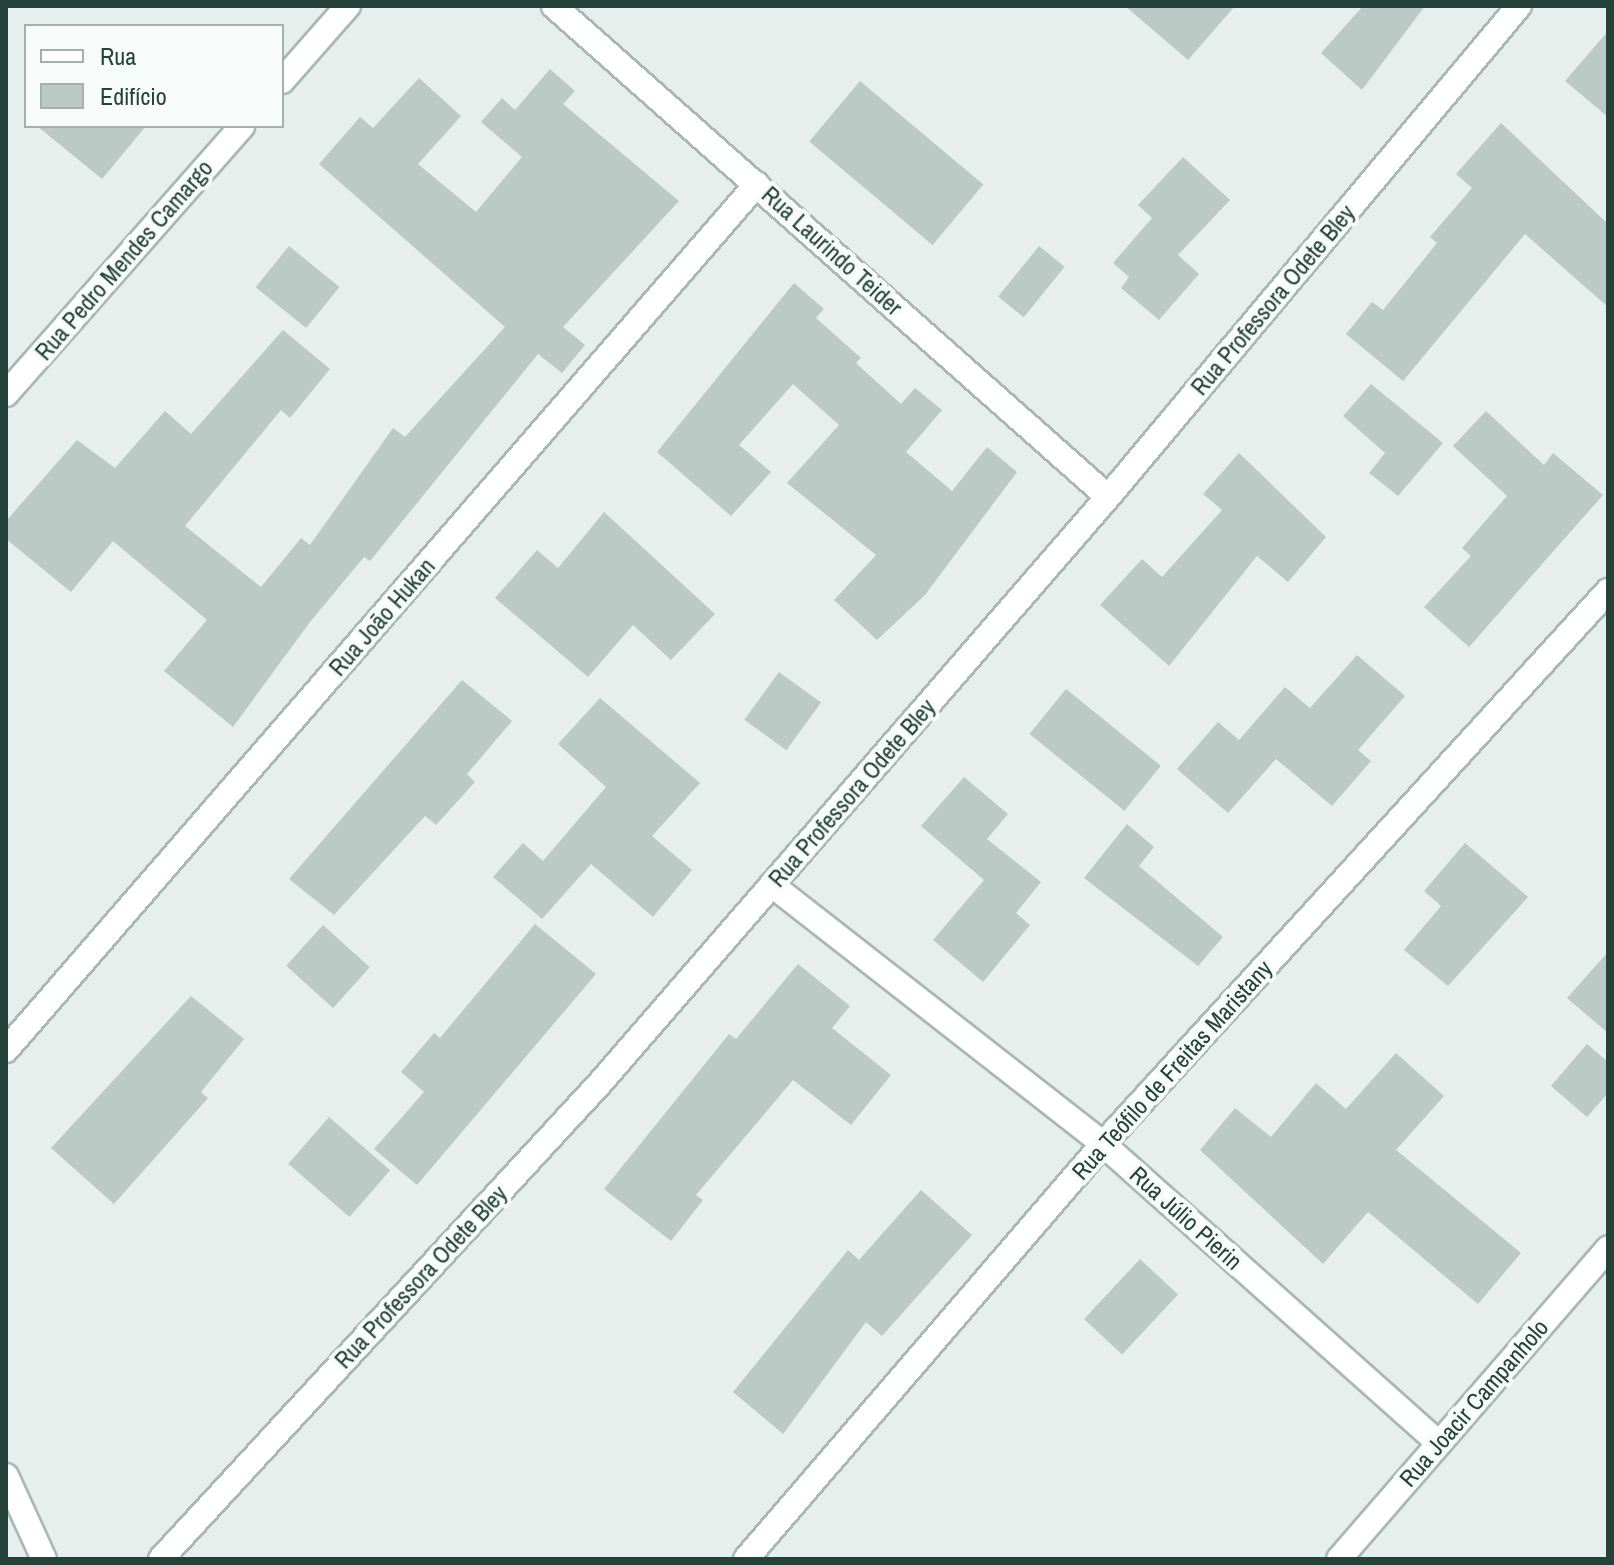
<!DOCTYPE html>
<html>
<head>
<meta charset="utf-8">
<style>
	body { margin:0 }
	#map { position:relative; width:1614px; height:1565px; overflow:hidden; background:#e6efeb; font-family:"Archivo Narrow",sans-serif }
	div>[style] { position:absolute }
	.building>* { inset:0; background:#bbcac4; transform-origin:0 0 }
	.roads { filter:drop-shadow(2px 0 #a8b8b2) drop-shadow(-2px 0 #a8b8b2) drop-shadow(0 2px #a8b8b2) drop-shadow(0 -2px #a8b8b2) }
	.street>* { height:24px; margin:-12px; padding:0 12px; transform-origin:12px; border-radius:12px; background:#fff }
	.secondary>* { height:24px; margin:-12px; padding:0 12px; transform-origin:12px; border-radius:12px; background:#fff }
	span { translate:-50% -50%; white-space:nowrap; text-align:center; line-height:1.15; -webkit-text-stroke:8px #f7fbf9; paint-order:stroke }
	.street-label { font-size:24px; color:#24423a }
	.frame { position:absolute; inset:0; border:8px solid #24423a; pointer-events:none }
	.legend { position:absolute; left:24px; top:24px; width:260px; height:104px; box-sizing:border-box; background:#f7fbf9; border:2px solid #a3b1ad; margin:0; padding:10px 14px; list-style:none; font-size:24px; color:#24423a }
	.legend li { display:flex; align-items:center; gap:16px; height:40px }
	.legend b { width:40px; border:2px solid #a3b1ad }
</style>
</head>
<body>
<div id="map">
	<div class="building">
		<div style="clip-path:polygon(1125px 6px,1235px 6px,1188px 60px)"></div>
		<div style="clip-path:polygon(1363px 6px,1425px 6px,1362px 90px,1321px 53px)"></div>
		<div style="clip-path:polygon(1608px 31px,1608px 117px,1565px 81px)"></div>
		<div style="clip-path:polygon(550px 69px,575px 91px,563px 104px,679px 201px,563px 327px,585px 345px,562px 373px,538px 354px,370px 561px,364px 557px,310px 622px,233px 727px,164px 671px,207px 620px,113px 541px,71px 592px,6px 539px,6px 521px,77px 440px,115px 468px,165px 411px,191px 434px,283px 330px,330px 369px,290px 418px,281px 410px,185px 526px,261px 587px,301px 538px,310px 545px,393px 428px,405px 437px,505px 327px,319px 164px,360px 117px,373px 128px,419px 78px,461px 116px,418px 164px,476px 212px,522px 157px,481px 122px,502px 98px,515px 110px)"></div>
		<div style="left:860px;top:81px;width:161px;height:79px;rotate:40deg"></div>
		<div style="clip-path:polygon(1501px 123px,1608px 224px,1608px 307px,1525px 234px,1403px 381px,1346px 334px,1372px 302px,1383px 310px,1437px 243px,1430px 237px,1472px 188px,1456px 174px)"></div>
		<div style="clip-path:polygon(37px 126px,146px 126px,102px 179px)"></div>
		<div style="clip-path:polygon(1183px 157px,1230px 200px,1178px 255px,1199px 274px,1159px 320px,1121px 288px,1129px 277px,1113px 263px,1152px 218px,1138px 205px)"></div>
		<div style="left:289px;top:246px;width:65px;height:53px;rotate:39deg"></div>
		<div style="left:1039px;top:246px;width:33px;height:65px;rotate:39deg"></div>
		<div style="clip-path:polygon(794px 283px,824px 309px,816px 318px,861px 358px,856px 363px,901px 404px,915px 388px,942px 410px,906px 452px,952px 491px,987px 447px,1017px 472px,925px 595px,877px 640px,834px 600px,876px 555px,787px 483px,839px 425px,793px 384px,739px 445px,771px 472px,731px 516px,657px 452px)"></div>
		<div style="clip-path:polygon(1371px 384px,1443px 443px,1398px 496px,1369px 473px,1385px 453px,1343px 416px)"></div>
		<div style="clip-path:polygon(1486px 411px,1544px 465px,1553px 453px,1603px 495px,1469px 647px,1424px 607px,1471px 556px,1462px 548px,1507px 496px,1453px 446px)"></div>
		<div style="clip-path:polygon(1239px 453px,1326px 537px,1288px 582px,1257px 556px,1169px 666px,1100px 605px,1142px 559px,1162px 577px,1222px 510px,1203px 494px)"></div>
		<div style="clip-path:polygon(604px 512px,715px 614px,671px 660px,633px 625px,588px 677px,495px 598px,537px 550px,558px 568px)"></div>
		<div style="clip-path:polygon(1357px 655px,1405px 696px,1358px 750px,1371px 761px,1332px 806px,1276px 759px,1228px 813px,1177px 769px,1218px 722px,1239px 740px,1285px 687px,1310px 708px)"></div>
		<div style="left:779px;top:672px;width:52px;height:59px;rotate:36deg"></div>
		<div style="clip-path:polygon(462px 680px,512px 721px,467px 774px,475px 782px,436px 825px,425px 816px,334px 915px,289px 879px)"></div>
		<div style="left:1066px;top:689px;width:122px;height:58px;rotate:39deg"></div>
		<div style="clip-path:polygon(600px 698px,700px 783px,652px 836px,692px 870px,653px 917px,591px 864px,542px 919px,493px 877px,523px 843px,543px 861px,606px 787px,558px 744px)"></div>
		<div style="clip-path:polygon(964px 777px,1008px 814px,987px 839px,1041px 882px,1016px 913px,1030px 925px,983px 982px,933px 940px,984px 880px,921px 826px)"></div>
		<div style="clip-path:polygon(1127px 824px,1154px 847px,1139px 866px,1223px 937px,1198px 966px,1084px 878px)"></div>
		<div style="clip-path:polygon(1465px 843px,1528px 897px,1448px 986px,1404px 950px,1441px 906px,1424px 891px)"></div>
		<div style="clip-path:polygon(535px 924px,596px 974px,417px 1185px,374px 1149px,424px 1092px,401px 1072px,434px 1033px,440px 1038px)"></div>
		<div style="left:323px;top:925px;width:63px;height:55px;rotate:42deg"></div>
		<div style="clip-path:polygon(1608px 952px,1608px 1033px,1567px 998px)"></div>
		<div style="clip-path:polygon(798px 964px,850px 1006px,832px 1028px,891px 1075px,851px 1125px,793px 1080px,696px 1195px,703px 1200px,671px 1241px,604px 1189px,729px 1034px,736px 1039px)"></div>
		<div style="clip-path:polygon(191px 996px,244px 1039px,201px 1092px,208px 1098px,114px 1204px,51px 1148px)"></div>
		<div style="clip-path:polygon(1587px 1044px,1608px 1062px,1608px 1093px,1587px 1117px,1551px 1086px)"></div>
		<div style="clip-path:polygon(1396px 1053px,1444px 1096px,1396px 1150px,1521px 1253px,1478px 1304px,1368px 1212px,1323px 1264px,1200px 1150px,1235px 1108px,1271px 1137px,1316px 1083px,1346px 1109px)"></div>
		<div style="left:329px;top:1117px;width:81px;height:62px;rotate:41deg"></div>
		<div style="clip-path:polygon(921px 1190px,972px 1235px,882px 1336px,866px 1322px,783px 1434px,733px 1392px,848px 1250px,859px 1260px)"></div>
		<div style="left:1140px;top:1259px;width:52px;height:82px;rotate:43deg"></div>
	</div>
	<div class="roads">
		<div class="street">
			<div style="left:554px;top:6px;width:740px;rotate:41.55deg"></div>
			<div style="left:282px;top:81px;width:100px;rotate:-48.7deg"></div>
			<div style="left:6px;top:394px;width:357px;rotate:-48.6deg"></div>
			<div style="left:772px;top:885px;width:420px;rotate:38deg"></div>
			<div style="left:1103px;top:1144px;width:450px;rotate:41.7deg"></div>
			<div style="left:6px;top:1050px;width:1146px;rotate:-49.07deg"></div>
			<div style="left:161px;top:1559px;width:649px;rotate:-47.31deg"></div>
			<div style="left:601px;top:1082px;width:774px;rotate:-49.09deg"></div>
			<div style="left:1108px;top:497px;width:640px;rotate:-50.07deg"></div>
			<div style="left:746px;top:1559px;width:547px;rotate:-49.3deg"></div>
			<div style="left:1103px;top:1144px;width:749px;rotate:-47.6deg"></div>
			<div style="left:1339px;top:1559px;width:411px;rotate:-49.1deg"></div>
		</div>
		<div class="secondary">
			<div style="left:6px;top:1476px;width:91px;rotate:65.4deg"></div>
		</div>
	</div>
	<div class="street-label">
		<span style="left:832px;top:251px;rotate:42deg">Rua Laurindo Teider</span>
		<span style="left:124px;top:260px;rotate:-49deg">Rua Pedro Mendes Camargo</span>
		<span style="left:1273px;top:300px;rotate:-50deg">Rua Professora Odete Bley</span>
		<span style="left:382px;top:617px;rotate:-49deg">Rua João Hukan</span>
		<span style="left:852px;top:793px;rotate:-49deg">Rua Professora Odete Bley</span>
		<span style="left:1172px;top:1070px;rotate:-48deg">Rua Teófilo de Freitas Maristany</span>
		<span style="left:1186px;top:1218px;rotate:42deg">Rua Júlio Pierin</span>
		<span style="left:421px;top:1277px;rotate:-47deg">Rua Professora Odete Bley</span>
		<span style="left:1474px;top:1403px;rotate:-49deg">Rua Joacir Campanholo</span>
	</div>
	<div class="frame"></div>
	<ul class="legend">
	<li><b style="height:10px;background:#fff"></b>Rua</li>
	<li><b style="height:22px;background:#bbcac4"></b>Edifício</li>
	</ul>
</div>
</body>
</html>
